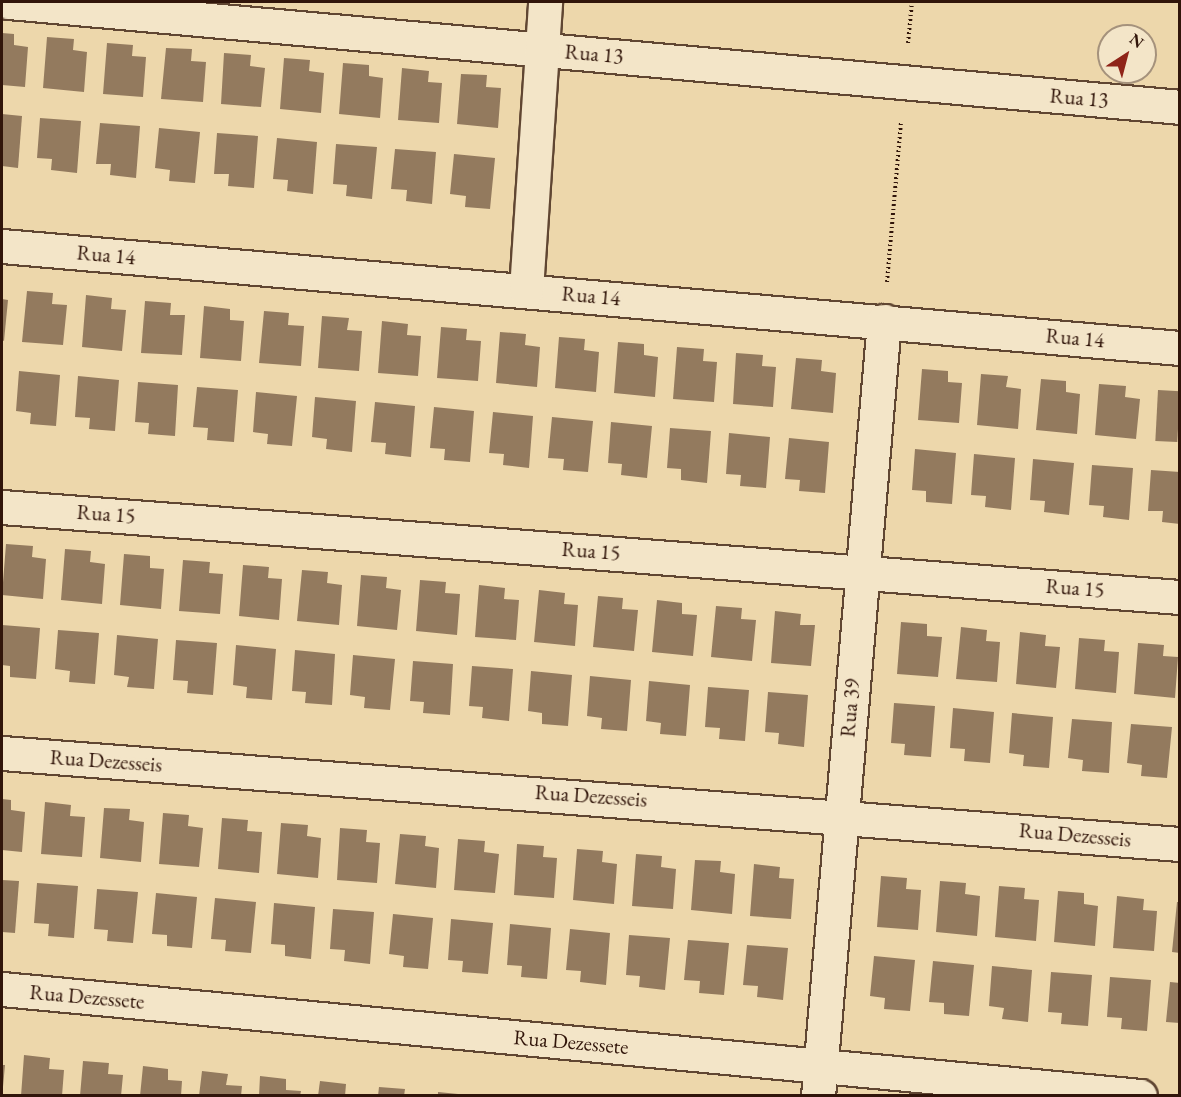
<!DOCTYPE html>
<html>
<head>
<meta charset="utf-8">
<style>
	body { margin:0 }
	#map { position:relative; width:1181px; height:1097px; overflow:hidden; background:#edd7ab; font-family:"EB Garamond",serif }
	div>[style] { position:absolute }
	.building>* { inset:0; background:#937a5e; transform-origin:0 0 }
	.path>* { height:4px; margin-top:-2px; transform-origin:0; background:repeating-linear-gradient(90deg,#31150a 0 1.5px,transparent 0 4.5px) }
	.roads { filter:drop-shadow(2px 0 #604632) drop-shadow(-2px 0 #604632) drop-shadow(0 2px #604632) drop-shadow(0 -2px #604632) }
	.minor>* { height:33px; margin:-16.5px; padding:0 16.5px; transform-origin:16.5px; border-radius:16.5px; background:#f3e5c8 }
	span { translate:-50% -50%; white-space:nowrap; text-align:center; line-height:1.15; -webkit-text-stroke:4.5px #f3e5c8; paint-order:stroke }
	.street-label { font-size:21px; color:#31150a }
	.frame { position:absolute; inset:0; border:3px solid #31150a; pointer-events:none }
	.north { position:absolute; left:1097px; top:24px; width:60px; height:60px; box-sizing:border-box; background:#f3e5c8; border:2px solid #a5927c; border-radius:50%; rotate:36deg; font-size:16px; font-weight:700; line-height:24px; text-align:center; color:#31150a }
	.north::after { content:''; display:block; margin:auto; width:21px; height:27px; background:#8f2418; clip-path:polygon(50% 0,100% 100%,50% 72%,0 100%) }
</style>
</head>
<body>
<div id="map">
	<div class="building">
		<div style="clip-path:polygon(2px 33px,14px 34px,14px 45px,28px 47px,25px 87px,2px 85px)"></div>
		<div style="clip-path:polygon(47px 37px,74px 39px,73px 50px,87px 52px,84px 92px,43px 88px)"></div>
		<div style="clip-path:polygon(107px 43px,133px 45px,132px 56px,146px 57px,143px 97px,103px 94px)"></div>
		<div style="clip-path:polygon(166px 48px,192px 49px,191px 61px,206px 62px,203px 102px,161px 99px)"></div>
		<div style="clip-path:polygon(224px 53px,251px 55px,250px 66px,265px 68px,261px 107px,221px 104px)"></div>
		<div style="clip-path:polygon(284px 58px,310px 60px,309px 71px,324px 73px,321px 113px,280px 109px)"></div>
		<div style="clip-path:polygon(343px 63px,369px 65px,369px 76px,383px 78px,380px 118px,339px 114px)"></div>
		<div style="clip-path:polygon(402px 68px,429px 71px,428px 82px,442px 83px,439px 123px,398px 120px)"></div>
		<div style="clip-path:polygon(461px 74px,487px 75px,486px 87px,501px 88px,498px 128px,457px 124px)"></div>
		<div style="clip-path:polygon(2px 114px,22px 116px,18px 168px,2px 166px)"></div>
		<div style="clip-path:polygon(40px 118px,81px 121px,77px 173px,51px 170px,52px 159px,37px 158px)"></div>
		<div style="clip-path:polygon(100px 123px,140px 126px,136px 178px,110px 175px,111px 164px,96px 164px)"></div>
		<div style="clip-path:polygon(159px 128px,200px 132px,195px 183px,169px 181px,170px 170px,155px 168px)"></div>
		<div style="clip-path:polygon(217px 133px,258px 136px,254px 188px,228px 186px,229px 174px,214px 174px)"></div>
		<div style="clip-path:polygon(277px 138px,317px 142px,313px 194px,287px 191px,288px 180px,273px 179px)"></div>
		<div style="clip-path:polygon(336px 144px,377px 147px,372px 199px,346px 196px,347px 185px,333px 184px)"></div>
		<div style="clip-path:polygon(395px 149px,436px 152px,432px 204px,406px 201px,407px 190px,391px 189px)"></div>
		<div style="clip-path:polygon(454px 154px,495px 158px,490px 209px,465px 207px,466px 196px,450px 194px)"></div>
		<div style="clip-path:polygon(27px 291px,53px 293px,52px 304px,67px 305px,63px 345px,22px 342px)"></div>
		<div style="clip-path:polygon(86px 295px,112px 298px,111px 309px,126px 310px,122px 351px,82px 347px)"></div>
		<div style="clip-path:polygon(2px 299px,8px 300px,4px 341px,2px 340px)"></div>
		<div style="clip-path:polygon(145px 301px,171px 303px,170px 315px,185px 315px,182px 355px,141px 353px)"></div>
		<div style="clip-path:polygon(204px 306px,230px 309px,230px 320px,244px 321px,241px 361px,200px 358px)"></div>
		<div style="clip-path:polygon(264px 311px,289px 313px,288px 325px,304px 326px,301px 366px,259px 363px)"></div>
		<div style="clip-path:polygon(322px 316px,349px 318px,347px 330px,362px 331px,359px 371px,318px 368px)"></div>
		<div style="clip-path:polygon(382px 321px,408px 324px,407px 335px,421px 336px,418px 376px,378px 373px)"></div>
		<div style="clip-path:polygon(441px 327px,467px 329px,466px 340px,481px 341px,478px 381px,437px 378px)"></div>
		<div style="clip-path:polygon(500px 332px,526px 334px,525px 345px,540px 347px,537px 387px,496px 383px)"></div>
		<div style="clip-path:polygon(559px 337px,585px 339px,584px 350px,599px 352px,596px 392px,555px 388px)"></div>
		<div style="clip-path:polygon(618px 342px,644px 344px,644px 355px,658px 357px,655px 397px,614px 393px)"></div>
		<div style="clip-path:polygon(677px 347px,704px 349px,703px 361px,717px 362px,714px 402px,673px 399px)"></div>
		<div style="clip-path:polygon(736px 353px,763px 355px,762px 366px,776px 367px,773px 407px,733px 404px)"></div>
		<div style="clip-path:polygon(796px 358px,822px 360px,821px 371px,836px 373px,833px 413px,791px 409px)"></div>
		<div style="clip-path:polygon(922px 369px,948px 371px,948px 382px,962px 383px,959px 423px,918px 420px)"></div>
		<div style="clip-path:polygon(19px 371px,60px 375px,56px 426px,30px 424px,31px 413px,16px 411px)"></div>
		<div style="clip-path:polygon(981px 374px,1008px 376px,1006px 387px,1021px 389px,1018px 429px,977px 425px)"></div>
		<div style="clip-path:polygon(78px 376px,119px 380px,115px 431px,89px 429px,90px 418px,75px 417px)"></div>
		<div style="clip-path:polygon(1041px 379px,1066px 381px,1066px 392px,1080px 394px,1077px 434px,1036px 430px)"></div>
		<div style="clip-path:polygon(138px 382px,178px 385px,175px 436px,148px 434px,149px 423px,135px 422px)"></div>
		<div style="clip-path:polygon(1099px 384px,1126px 386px,1125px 397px,1140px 399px,1136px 439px,1095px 435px)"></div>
		<div style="clip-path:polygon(197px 387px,238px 390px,234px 442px,207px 440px,208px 428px,193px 427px)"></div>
		<div style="left:1158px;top:390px;width:22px;height:51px;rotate:3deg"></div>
		<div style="clip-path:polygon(256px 392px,297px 396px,292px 446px,267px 444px,268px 434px,253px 432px)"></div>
		<div style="clip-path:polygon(315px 397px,356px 401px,352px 452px,326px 449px,327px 439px,312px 437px)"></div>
		<div style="clip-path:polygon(375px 402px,415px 406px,411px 457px,385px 454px,386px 443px,371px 442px)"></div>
		<div style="clip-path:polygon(434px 407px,474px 411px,470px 462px,444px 460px,445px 449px,430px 448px)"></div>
		<div style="clip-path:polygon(493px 412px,533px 416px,529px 468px,503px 465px,504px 454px,489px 453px)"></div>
		<div style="clip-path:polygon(552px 417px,593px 421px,588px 472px,563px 470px,564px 459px,548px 458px)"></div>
		<div style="clip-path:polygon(611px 422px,652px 426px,647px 478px,621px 475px,622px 464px,608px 463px)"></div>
		<div style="clip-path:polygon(670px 428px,711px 431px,707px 483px,681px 480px,681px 469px,667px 468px)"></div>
		<div style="clip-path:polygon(729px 433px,770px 437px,766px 488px,740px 486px,741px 475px,726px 474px)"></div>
		<div style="clip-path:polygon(789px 438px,829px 442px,825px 493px,799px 491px,800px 480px,785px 479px)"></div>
		<div style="clip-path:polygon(915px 449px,956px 453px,952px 504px,926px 502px,926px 491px,912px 490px)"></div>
		<div style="clip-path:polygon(974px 454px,1015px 458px,1011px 510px,985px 507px,986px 496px,971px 495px)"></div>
		<div style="clip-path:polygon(1033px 459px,1074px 463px,1069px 515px,1044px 512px,1045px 501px,1030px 500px)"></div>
		<div style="clip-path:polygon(1092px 465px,1133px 468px,1129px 520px,1103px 517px,1104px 506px,1089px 505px)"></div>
		<div style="clip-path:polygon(1151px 470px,1180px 472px,1180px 524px,1162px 522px,1163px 511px,1148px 511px)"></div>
		<div style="clip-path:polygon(6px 544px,33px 546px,32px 557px,46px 559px,43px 599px,2px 595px)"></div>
		<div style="clip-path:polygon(65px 549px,91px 551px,90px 562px,105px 564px,102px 604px,61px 600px)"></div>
		<div style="clip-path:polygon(124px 554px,150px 556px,150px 568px,164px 569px,161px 609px,120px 605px)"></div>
		<div style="clip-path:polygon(183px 560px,210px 562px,209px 573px,223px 574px,220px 614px,179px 611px)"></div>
		<div style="clip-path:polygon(243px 565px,269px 567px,268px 578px,282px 579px,279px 620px,239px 616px)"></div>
		<div style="clip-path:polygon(302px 570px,328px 572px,327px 583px,342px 585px,339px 625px,297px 621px)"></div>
		<div style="clip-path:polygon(361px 575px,387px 577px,386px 588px,401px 590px,397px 630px,357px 626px)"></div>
		<div style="clip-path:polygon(420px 580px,446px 582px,445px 593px,460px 594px,457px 635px,416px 631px)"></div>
		<div style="clip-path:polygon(479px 585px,505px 588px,504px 599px,519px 600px,516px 640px,475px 637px)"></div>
		<div style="clip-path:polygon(539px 590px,565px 593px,564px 604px,578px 605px,575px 646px,534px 642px)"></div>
		<div style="clip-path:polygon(598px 596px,623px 598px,622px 609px,638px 610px,634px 651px,593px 647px)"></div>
		<div style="clip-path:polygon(657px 600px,682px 603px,682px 614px,697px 615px,693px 656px,652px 652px)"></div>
		<div style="clip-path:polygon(716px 606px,742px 608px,741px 619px,756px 620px,752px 661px,711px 657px)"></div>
		<div style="clip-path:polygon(775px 611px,801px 614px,800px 625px,815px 625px,811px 666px,771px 663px)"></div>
		<div style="clip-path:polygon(901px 622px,927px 624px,927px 636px,942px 637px,938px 677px,897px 674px)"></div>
		<div style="clip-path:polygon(2px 625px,40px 628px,36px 679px,10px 677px,10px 666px,2px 665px)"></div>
		<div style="clip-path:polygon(961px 627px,987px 630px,986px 641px,1000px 642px,997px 682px,956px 679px)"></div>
		<div style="clip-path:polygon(58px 630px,99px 633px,95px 684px,69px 682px,70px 671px,55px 669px)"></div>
		<div style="clip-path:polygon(1020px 632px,1046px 635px,1045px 646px,1060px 647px,1056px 688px,1016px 684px)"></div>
		<div style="clip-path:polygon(117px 635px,158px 639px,154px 689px,127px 687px,129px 677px,114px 675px)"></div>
		<div style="clip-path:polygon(1079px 638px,1105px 640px,1104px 651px,1119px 652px,1116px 693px,1075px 689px)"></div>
		<div style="clip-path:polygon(176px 640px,217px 643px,213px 695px,187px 693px,188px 681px,173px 680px)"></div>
		<div style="clip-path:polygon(1138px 643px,1164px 645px,1163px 656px,1178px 657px,1175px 698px,1134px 694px)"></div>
		<div style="clip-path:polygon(236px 645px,276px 649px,272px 700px,246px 698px,247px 687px,233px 685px)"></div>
		<div style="clip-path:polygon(295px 650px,335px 654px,332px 705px,305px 703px,306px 692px,292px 691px)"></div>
		<div style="clip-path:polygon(353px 655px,395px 659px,390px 710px,364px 708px,365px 697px,350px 695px)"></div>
		<div style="clip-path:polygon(413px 661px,453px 664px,450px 715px,423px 713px,424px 702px,410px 701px)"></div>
		<div style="clip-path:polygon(472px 666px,513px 669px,509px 721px,482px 718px,483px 707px,469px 706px)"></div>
		<div style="clip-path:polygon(531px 671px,572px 675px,568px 726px,542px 724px,542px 713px,528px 711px)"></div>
		<div style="clip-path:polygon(590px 676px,631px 680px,627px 731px,601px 729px,602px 718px,587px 716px)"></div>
		<div style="clip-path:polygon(649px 681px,690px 685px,686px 736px,660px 734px,661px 723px,646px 721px)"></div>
		<div style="clip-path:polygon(708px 687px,749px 690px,745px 741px,719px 739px,720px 728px,705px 727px)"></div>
		<div style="clip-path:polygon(768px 692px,808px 695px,804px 747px,778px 744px,779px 733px,765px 732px)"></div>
		<div style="clip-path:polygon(894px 703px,935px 706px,931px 757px,904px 755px,905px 744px,891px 743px)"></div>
		<div style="clip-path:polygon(953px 708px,994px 712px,990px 763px,964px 761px,965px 749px,950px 748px)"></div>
		<div style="clip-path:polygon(1012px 713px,1053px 717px,1049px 768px,1023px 766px,1024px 755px,1009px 753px)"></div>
		<div style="clip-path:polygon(1072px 719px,1112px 722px,1109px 773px,1082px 771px,1083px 760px,1068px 758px)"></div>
		<div style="clip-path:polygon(1131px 724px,1172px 727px,1167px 778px,1141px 776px,1142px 765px,1127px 763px)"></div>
		<div style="clip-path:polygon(2px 799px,11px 800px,11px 810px,25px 812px,22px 852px,2px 850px)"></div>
		<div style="clip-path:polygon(45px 802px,71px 805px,70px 816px,85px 817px,82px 857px,41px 854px)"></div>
		<div style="clip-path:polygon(104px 808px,130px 809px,129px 820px,144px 822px,141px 862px,100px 858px)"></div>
		<div style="clip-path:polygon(163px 813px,189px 815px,188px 826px,203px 828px,199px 867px,159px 864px)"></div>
		<div style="clip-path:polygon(222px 818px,248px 820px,247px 831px,262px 832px,259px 873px,218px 869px)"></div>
		<div style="clip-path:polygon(281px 823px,308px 825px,307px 836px,321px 838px,318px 878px,277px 874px)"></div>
		<div style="clip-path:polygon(340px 828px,367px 830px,366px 842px,380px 843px,377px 883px,337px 880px)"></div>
		<div style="clip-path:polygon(400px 834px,426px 836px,425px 846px,439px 848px,436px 888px,395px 884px)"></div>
		<div style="clip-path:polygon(458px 839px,485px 841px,484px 852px,499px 854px,495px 893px,454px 890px)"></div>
		<div style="clip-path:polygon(517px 844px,544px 846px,543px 857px,557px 858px,554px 898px,514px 895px)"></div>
		<div style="clip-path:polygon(577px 849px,603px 851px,602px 862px,617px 864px,614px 904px,573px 900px)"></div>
		<div style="clip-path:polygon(636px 854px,662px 856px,661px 867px,676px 869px,673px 909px,632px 906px)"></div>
		<div style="clip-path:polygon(695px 860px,721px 861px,720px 872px,735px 874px,732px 914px,691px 910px)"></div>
		<div style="clip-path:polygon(754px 864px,780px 867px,779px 878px,794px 879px,791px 919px,750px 916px)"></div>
		<div style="clip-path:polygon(881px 876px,907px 878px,906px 889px,921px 890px,918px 930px,877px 927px)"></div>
		<div style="clip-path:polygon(2px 880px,19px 881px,15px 933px,2px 932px)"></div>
		<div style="clip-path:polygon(940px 881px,966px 883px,965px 894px,980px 896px,977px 936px,936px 932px)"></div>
		<div style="clip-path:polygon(37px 883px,78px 886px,74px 938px,48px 936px,49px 924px,34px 923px)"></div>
		<div style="clip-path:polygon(999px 886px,1025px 888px,1024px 899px,1039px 900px,1036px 941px,995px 937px)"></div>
		<div style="clip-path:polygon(97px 889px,138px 892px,133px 943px,107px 941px,108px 930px,94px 929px)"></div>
		<div style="clip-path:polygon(1058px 891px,1084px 893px,1084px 904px,1098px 906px,1095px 946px,1054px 942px)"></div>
		<div style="clip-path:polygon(156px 893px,197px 897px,192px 948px,167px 946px,167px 935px,152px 934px)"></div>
		<div style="clip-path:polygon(1117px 896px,1144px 899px,1143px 910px,1157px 911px,1154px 951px,1113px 948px)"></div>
		<div style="clip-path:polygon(215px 898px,256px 902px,251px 953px,225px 951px,226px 940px,211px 939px)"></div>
		<div style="clip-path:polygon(1177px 902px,1180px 902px,1180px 953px,1172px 952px)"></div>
		<div style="clip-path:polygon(274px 903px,315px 907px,311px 959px,285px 956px,285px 945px,271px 944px)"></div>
		<div style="clip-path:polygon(333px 909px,374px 912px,370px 964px,344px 961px,345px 950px,330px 949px)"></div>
		<div style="clip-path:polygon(393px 914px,433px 918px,428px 969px,403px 967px,404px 956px,389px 954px)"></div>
		<div style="clip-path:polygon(451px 919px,493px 923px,488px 974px,462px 972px,463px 961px,448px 960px)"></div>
		<div style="clip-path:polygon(510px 924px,551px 928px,547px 979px,521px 977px,522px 966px,507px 965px)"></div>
		<div style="clip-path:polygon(570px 929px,610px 933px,606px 985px,580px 982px,581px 971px,566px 970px)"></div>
		<div style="clip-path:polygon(629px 935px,670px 938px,665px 990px,639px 987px,640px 976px,626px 975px)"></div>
		<div style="clip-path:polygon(688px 940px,729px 943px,724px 995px,699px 993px,700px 981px,684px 980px)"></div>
		<div style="clip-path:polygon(747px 945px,788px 948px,783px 1000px,757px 997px,758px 986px,743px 985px)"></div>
		<div style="clip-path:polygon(874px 956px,915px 960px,910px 1011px,884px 1009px,885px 998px,870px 996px)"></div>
		<div style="clip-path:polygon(933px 961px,974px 965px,969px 1016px,944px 1014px,944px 1003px,929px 1002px)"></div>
		<div style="clip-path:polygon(992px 966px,1032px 970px,1028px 1022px,1002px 1019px,1004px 1008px,989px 1006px)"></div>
		<div style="clip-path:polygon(1051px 972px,1092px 975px,1088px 1026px,1061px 1024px,1062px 1013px,1048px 1012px)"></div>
		<div style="clip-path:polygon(1110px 977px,1151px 980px,1147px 1031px,1121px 1029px,1122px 1018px,1107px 1017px)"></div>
		<div style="clip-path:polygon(1170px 982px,1180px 983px,1180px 1023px,1166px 1022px)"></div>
		<div style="clip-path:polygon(24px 1055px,50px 1058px,49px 1069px,64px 1070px,62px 1096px,21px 1096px)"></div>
		<div style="clip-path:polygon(83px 1061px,109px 1063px,108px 1074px,123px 1075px,121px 1096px,80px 1096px)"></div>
		<div style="clip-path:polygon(2px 1065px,5px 1065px,3px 1087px,2px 1087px)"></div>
		<div style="clip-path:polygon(143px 1066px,168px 1069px,168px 1080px,182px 1081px,181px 1096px,140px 1096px)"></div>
		<div style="clip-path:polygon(202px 1071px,228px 1074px,226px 1085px,242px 1086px,241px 1096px,199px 1096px)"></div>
		<div style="clip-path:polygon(260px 1076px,286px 1079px,286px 1090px,301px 1091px,300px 1096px,259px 1096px)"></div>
		<div style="clip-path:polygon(320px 1081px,346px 1084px,345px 1096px,318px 1096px)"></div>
		<div style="clip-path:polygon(379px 1087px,405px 1089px,404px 1096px,378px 1096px)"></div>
		<div style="clip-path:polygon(438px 1092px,458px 1094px,458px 1096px,438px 1096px)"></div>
	</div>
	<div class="path">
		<div style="left:908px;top:43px;width:41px;rotate:-84.4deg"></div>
		<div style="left:887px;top:282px;width:161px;rotate:-85deg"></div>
	</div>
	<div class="roads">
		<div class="minor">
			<div style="left:9px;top:2px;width:1176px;rotate:5.12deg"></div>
			<div style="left:2px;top:246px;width:1182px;rotate:4.95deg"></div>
			<div style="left:526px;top:290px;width:289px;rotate:-86.2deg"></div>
			<div style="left:2px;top:507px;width:1181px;rotate:4.37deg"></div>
			<div style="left:2px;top:753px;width:1182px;rotate:4.42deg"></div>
			<div style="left:2px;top:989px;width:1143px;rotate:5.37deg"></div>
			<div style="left:818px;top:1096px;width:778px;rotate:-85.13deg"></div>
		</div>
	</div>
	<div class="street-label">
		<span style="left:594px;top:54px;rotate:5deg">Rua 13</span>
		<span style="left:1079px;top:98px;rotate:5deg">Rua 13</span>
		<span style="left:106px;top:255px;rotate:5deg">Rua 14</span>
		<span style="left:591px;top:296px;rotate:5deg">Rua 14</span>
		<span style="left:1075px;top:338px;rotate:5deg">Rua 14</span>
		<span style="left:106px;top:514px;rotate:4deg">Rua 15</span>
		<span style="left:591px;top:551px;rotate:4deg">Rua 15</span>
		<span style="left:1075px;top:588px;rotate:4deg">Rua 15</span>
		<span style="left:850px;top:708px;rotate:-85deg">Rua 39</span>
		<span style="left:106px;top:761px;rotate:4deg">Rua Dezesseis</span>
		<span style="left:591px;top:796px;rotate:4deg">Rua Dezesseis</span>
		<span style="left:1075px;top:835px;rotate:5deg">Rua Dezesseis</span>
		<span style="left:87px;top:997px;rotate:5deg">Rua Dezessete</span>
		<span style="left:571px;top:1042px;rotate:5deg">Rua Dezessete</span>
	</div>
	<div class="frame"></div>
	<div class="north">N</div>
</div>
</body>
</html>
